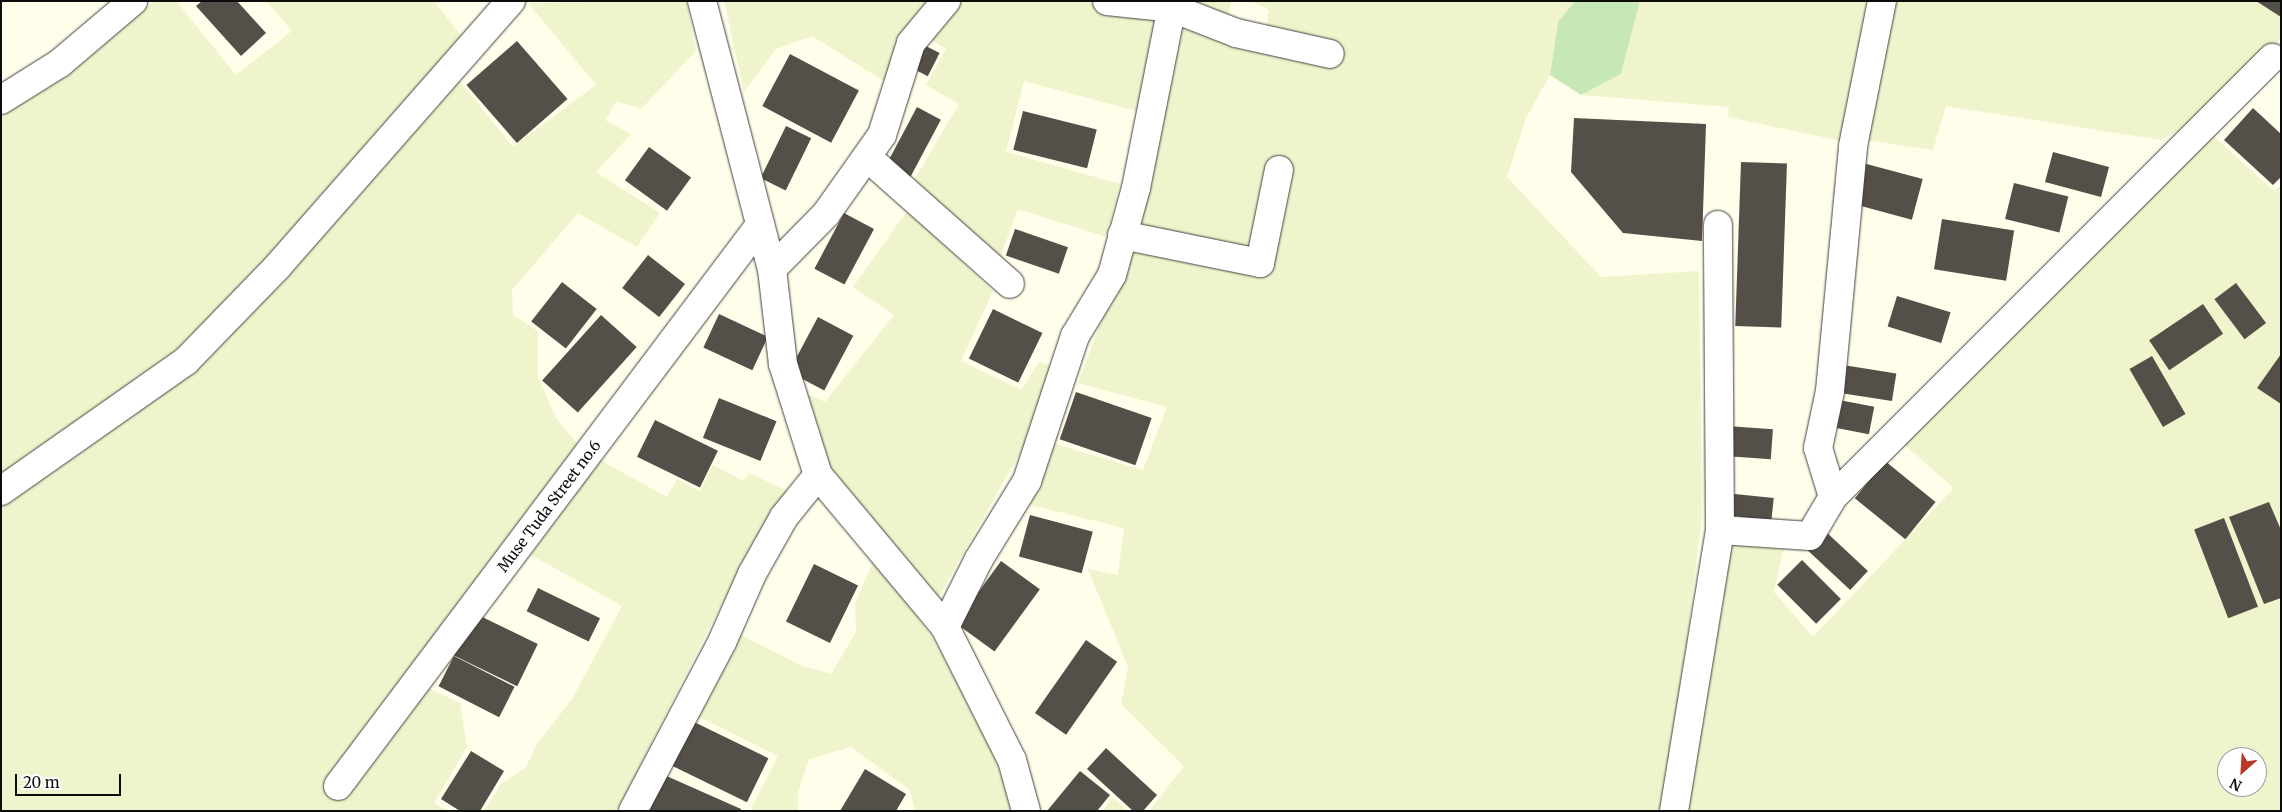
<!DOCTYPE html>
<style>
body{margin:0}
#map{position:relative;width:2282px;height:812px;overflow:hidden;background:#fffeeb;font-family:Merriweather,serif}
div>[style]{position:absolute}
.farmland>*{inset:0;background:#f0f4cc}
.green>*{inset:0;background:#c7e8b6}
.building>*{inset:0;background:#544f48;transform-origin:0 0}
.roads{filter:drop-shadow(0 0 1px #3f3f3f) drop-shadow(0 0 1px #3f3f3f)}
.street>*{height:28px;margin:-14px;padding:0 14px;transform-origin:14px;border-radius:14px;background:#fff}
span{translate:-50% -50%;white-space:nowrap;text-align:center;line-height:1.15;-webkit-text-stroke:5px #fff;paint-order:stroke}
.street-label{font-size:15px;color:#0c0c0c}
.frame{position:absolute;inset:0;border:2px solid #0c0c0c;pointer-events:none}
.north{position:absolute;left:2217px;top:747px;width:50px;height:50px;box-sizing:border-box;background:#fff;border:1px solid #9e9e9e;border-radius:50%;rotate:206deg;font-size:14px;font-weight:700;line-height:20px;text-align:center;color:#0c0c0c}
.north::after{content:'';display:block;margin:auto;width:18px;height:22px;background:#b93827;clip-path:polygon(50% 0,100% 100%,50% 72%,0 100%)}
.scale{position:absolute;left:15px;top:774px;width:106px;height:22px;box-sizing:border-box;border:2px solid #0c0c0c;border-top:0;padding-left:6px;font-size:15px;line-height:18px;white-space:nowrap;color:#0c0c0c;-webkit-text-stroke:4px #fff;paint-order:stroke}
</style>
<div id="map">
<div class="farmland">
<div style="clip-path:polygon(154px 1px,176px 1px,236px 75px,292px 31px,266px 1px,434px 1px,462px 37px,239px 298px,146px 375px,1px 474px,1px 118px)"></div>
<div style="clip-path:polygon(686px 1px,696px 51px,641px 109px,617px 101px,605px 120px,631px 134px,596px 172px,660px 213px,637px 247px,578px 213px,512px 290px,513px 315px,538px 331px,538px 377px,556px 418px,583px 450px,428px 688px,460px 703px,467px 747px,434px 803px,449px 811px,1px 811px,1px 501px,172px 387px,287px 279px,359px 188px,458px 79px,513px 147px,596px 85px,528px 3px)"></div>
<div style="clip-path:polygon(724px 1px,937px 1px,887px 83px,812px 36px,776px 49px,744px 92px)"></div>
<div style="clip-path:polygon(954px 1px,1081px 1px,1162px 17px,1140px 112px,1024px 81px,1006px 152px,1120px 184px,1106px 237px,1018px 209px,1000px 258px,1015px 270px,1011px 282px,911px 185px,959px 104px,926px 85px,946px 49px,926px 37px)"></div>
<div style="clip-path:polygon(1178px 1px,1231px 1px,1226px 25px)"></div>
<div style="clip-path:polygon(1252px 1px,1575px 1px,1558px 22px,1550px 75px,1526px 118px,1507px 177px,1601px 277px,1699px 271px,1702px 515px,1686px 651px,1659px 811px,1149px 811px,1184px 766px,1121px 704px,1128px 667px,1088px 569px,1118px 575px,1124px 528px,1027px 504px,1049px 442px,1143px 470px,1167px 407px,1078px 383px,1129px 247px,1256px 255px,1131px 231px,1180px 18px,1265px 34px,1269px 10px)"></div>
<div style="clip-path:polygon(1640px 1px,1866px 1px,1846px 142px,1728px 117px,1729px 107px,1581px 95px,1621px 74px)"></div>
<div style="clip-path:polygon(1890px 1px,2281px 1px,2281px 39px,2188px 126px,2161px 140px,1946px 106px,1933px 150px,1865px 140px,1880px 87px)"></div>
<div style="clip-path:polygon(evenodd,2210px 133px,2274px 191px,2281px 185px,2281px 811px,1681px 811px,1724px 540px,1784px 546px,1774px 592px,1813px 637px,1954px 488px,1899px 440px,2210px 133px,2227px 757px,2257px 757px,2257px 787px,2227px 787px,2227px 757px)"></div>
<div style="clip-path:polygon(907px 211px,993px 291px,961px 361px,1021px 390px,1039px 362px,1058px 367px,1033px 430px,938px 598px,824px 461px,807px 394px,825px 402px,894px 315px,853px 287px)"></div>
<div style="clip-path:polygon(600px 460px,667px 497px,677px 479px,700px 491px,713px 465px,743px 481px,749px 473px,788px 491px,719px 609px,617px 811px,484px 811px,501px 784px,526px 767px,537px 744px,572px 699px,622px 606px,531px 555px)"></div>
<div style="clip-path:polygon(874px 560px,931px 635px,986px 733px,1014px 811px,915px 811px,910px 790px,851px 747px,809px 759px,798px 793px,798px 811px,750px 811px,778px 756px,692px 713px,735px 632px,800px 665px,831px 674px,856px 632px,855px 603px)"></div>
<div style="clip-path:polygon(1113px 798px,1128px 811px,1102px 811px)"></div>
</div>
<div class="green">
<div style="clip-path:polygon(1575px 1px,1640px 1px,1621px 74px,1581px 95px,1550px 75px,1558px 22px)"></div>
</div>
<div class="building">
<div style="clip-path:polygon(202px 1px,237px 1px,266px 33px,241px 56px,196px 6px)"></div>
<div style="clip-path:polygon(2256px 1px,2281px 1px,2281px 17px)"></div>
<div style="left:517px;top:41px;width:77px;height:67px;rotate:49deg"></div>
<div style="left:920px;top:43px;width:22px;height:26px;rotate:27deg"></div>
<div style="left:790px;top:54px;width:78px;height:59px;rotate:28deg"></div>
<div style="left:917px;top:107px;width:27px;height:66px;rotate:28deg"></div>
<div style="clip-path:polygon(2253px 108px,2281px 134px,2281px 177px,2273px 185px,2224px 140px)"></div>
<div style="left:1023px;top:111px;width:76px;height:40px;rotate:14deg"></div>
<div style="clip-path:polygon(1574px 118px,1706px 124px,1702px 241px,1623px 233px,1571px 172px)"></div>
<div style="left:786px;top:126px;width:28px;height:58px;rotate:26deg"></div>
<div style="left:649px;top:147px;width:52px;height:41px;rotate:36deg"></div>
<div style="left:2053px;top:152px;width:58px;height:31px;rotate:15deg"></div>
<div style="left:1741px;top:162px;width:46px;height:164px;rotate:2deg"></div>
<div style="left:1859px;top:162px;width:66px;height:42px;rotate:15deg"></div>
<div style="left:2014px;top:183px;width:56px;height:37px;rotate:14deg"></div>
<div style="left:844px;top:213px;width:34px;height:63px;rotate:28deg"></div>
<div style="left:1942px;top:219px;width:73px;height:51px;rotate:9deg"></div>
<div style="left:1015px;top:229px;width:56px;height:28px;rotate:19deg"></div>
<div style="left:648px;top:255px;width:47px;height:42px;rotate:38deg"></div>
<div style="left:562px;top:282px;width:44px;height:50px;rotate:38deg"></div>
<div style="left:2236px;top:283px;width:50px;height:27px;rotate:53deg"></div>
<div style="left:1897px;top:296px;width:56px;height:32px;rotate:17deg"></div>
<div style="left:2203px;top:304px;width:36px;height:65px;rotate:56deg"></div>
<div style="left:993px;top:309px;width:55px;height:55px;rotate:26deg"></div>
<div style="left:719px;top:314px;width:54px;height:37px;rotate:25deg"></div>
<div style="left:601px;top:315px;width:48px;height:88px;rotate:42deg"></div>
<div style="left:818px;top:317px;width:40px;height:62px;rotate:28deg"></div>
<div style="clip-path:polygon(2281px 354px,2281px 404px,2257px 388px)"></div>
<div style="left:2152px;top:356px;width:67px;height:26px;rotate:60deg"></div>
<div style="left:1843px;top:365px;width:54px;height:28px;rotate:9deg"></div>
<div style="left:1076px;top:392px;width:80px;height:50px;rotate:19deg"></div>
<div style="left:719px;top:398px;width:62px;height:43px;rotate:22deg"></div>
<div style="left:1834px;top:399px;width:41px;height:28px;rotate:11deg"></div>
<div style="left:655px;top:420px;width:70px;height:41px;rotate:26deg"></div>
<div style="left:1727px;top:426px;width:46px;height:30px;rotate:4deg"></div>
<div style="left:1885px;top:461px;width:65px;height:48px;rotate:39deg"></div>
<div style="left:1725px;top:493px;width:49px;height:22px;rotate:6deg"></div>
<div style="clip-path:polygon(2269px 502px,2281px 530px,2281px 598px,2264px 604px,2229px 517px)"></div>
<div style="left:1030px;top:515px;width:65px;height:43px;rotate:15deg"></div>
<div style="left:2224px;top:518px;width:95px;height:32px;rotate:69deg"></div>
<div style="left:1824px;top:530px;width:60px;height:26px;rotate:43deg"></div>
<div style="left:1802px;top:560px;width:55px;height:35px;rotate:45deg"></div>
<div style="left:1001px;top:561px;width:48px;height:77px;rotate:36deg"></div>
<div style="left:814px;top:564px;width:49px;height:64px;rotate:26deg"></div>
<div style="left:538px;top:588px;width:69px;height:26px;rotate:26deg"></div>
<div style="left:474px;top:613px;width:71px;height:47px;rotate:26deg"></div>
<div style="left:1086px;top:640px;width:38px;height:89px;rotate:35deg"></div>
<div style="left:454px;top:656px;width:68px;height:34px;rotate:27deg"></div>
<div style="left:692px;top:721px;width:85px;height:49px;rotate:26deg"></div>
<div style="clip-path:polygon(1106px 748px,1157px 795px,1143px 811px,1133px 811px,1087px 769px)"></div>
<div style="clip-path:polygon(471px 751px,504px 771px,480px 811px,460px 811px,441px 799px)"></div>
<div style="clip-path:polygon(865px 769px,906px 794px,896px 811px,840px 811px)"></div>
<div style="clip-path:polygon(1080px 771px,1110px 795px,1097px 811px,1047px 811px)"></div>
<div style="clip-path:polygon(662px 774px,741px 809px,741px 811px,646px 811px)"></div>
</div>
<div class="roads">
<div class="street">
<div style="left:702px;top:1px;width:277px;rotate:75.4deg"></div>
<div style="left:772px;top:269px;width:96px;rotate:83.4deg"></div>
<div style="left:783px;top:364px;width:116px;rotate:72.5deg"></div>
<div style="left:818px;top:475px;width:198px;rotate:50.1deg"></div>
<div style="left:945px;top:627px;width:149px;rotate:63.3deg"></div>
<div style="left:1012px;top:760px;width:53px;rotate:74.6deg"></div>
<div style="left:1107px;top:1px;width:65px;rotate:6.1deg"></div>
<div style="left:1172px;top:8px;width:69px;rotate:21.3deg"></div>
<div style="left:1236px;top:33px;width:96px;rotate:12.6deg"></div>
<div style="left:1px;top:100px;width:70px;rotate:-32.1deg"></div>
<div style="left:60px;top:63px;width:96px;rotate:-40.3deg"></div>
<div style="left:867px;top:157px;width:191px;rotate:41.6deg"></div>
<div style="left:1122px;top:235px;width:141px;rotate:11.5deg"></div>
<div style="left:1260px;top:263px;width:95px;rotate:-78.5deg"></div>
<div style="left:772px;top:269px;width:77px;rotate:-45.5deg"></div>
<div style="left:826px;top:214px;width:97px;rotate:-54.7deg"></div>
<div style="left:882px;top:135px;width:96px;rotate:-72.5deg"></div>
<div style="left:911px;top:43px;width:55px;rotate:-50.2deg"></div>
<div style="left:1px;top:491px;width:226px;rotate:-35.1deg"></div>
<div style="left:186px;top:361px;width:132px;rotate:-45.9deg"></div>
<div style="left:278px;top:266px;width:353px;rotate:-48.7deg"></div>
<div style="left:1833px;top:497px;width:621px;rotate:-45deg"></div>
<div style="left:1720px;top:530px;width:90px;rotate:3.8deg"></div>
<div style="left:1810px;top:536px;width:45px;rotate:-59.5deg"></div>
<div style="left:1833px;top:497px;width:51px;rotate:-107deg"></div>
<div style="left:1818px;top:448px;width:58px;rotate:-78.1deg"></div>
<div style="left:1830px;top:391px;width:246px;rotate:-84.6deg"></div>
<div style="left:1853px;top:146px;width:148px;rotate:-78.7deg"></div>
<div style="left:945px;top:627px;width:76px;rotate:-63.4deg"></div>
<div style="left:979px;top:559px;width:92px;rotate:-58.4deg"></div>
<div style="left:1027px;top:481px;width:153px;rotate:-71.7deg"></div>
<div style="left:1075px;top:336px;width:71px;rotate:-58.8deg"></div>
<div style="left:1112px;top:275px;width:90px;rotate:-74.6deg"></div>
<div style="left:1136px;top:188px;width:191px;rotate:-78.8deg"></div>
<div style="left:338px;top:786px;width:702px;rotate:-53.05deg"></div>
<div style="left:633px;top:811px;width:191px;rotate:-62.2deg"></div>
<div style="left:722px;top:642px;width:74px;rotate:-66.2deg"></div>
<div style="left:752px;top:574px;width:65px;rotate:-60.7deg"></div>
<div style="left:784px;top:517px;width:54px;rotate:-51deg"></div>
<div style="left:1674px;top:811px;width:285px;rotate:-80.7deg"></div>
<div style="left:1720px;top:530px;width:305px;rotate:-90.4deg"></div>
</div>
</div>
<div class="street-label">
<span style="left:549px;top:506px;rotate:-53deg">Muse Tuda Street no.6</span>
</div>
<div class="frame"></div>
<div class="north">N</div>
<div class="scale">20 m</div>
</div>
